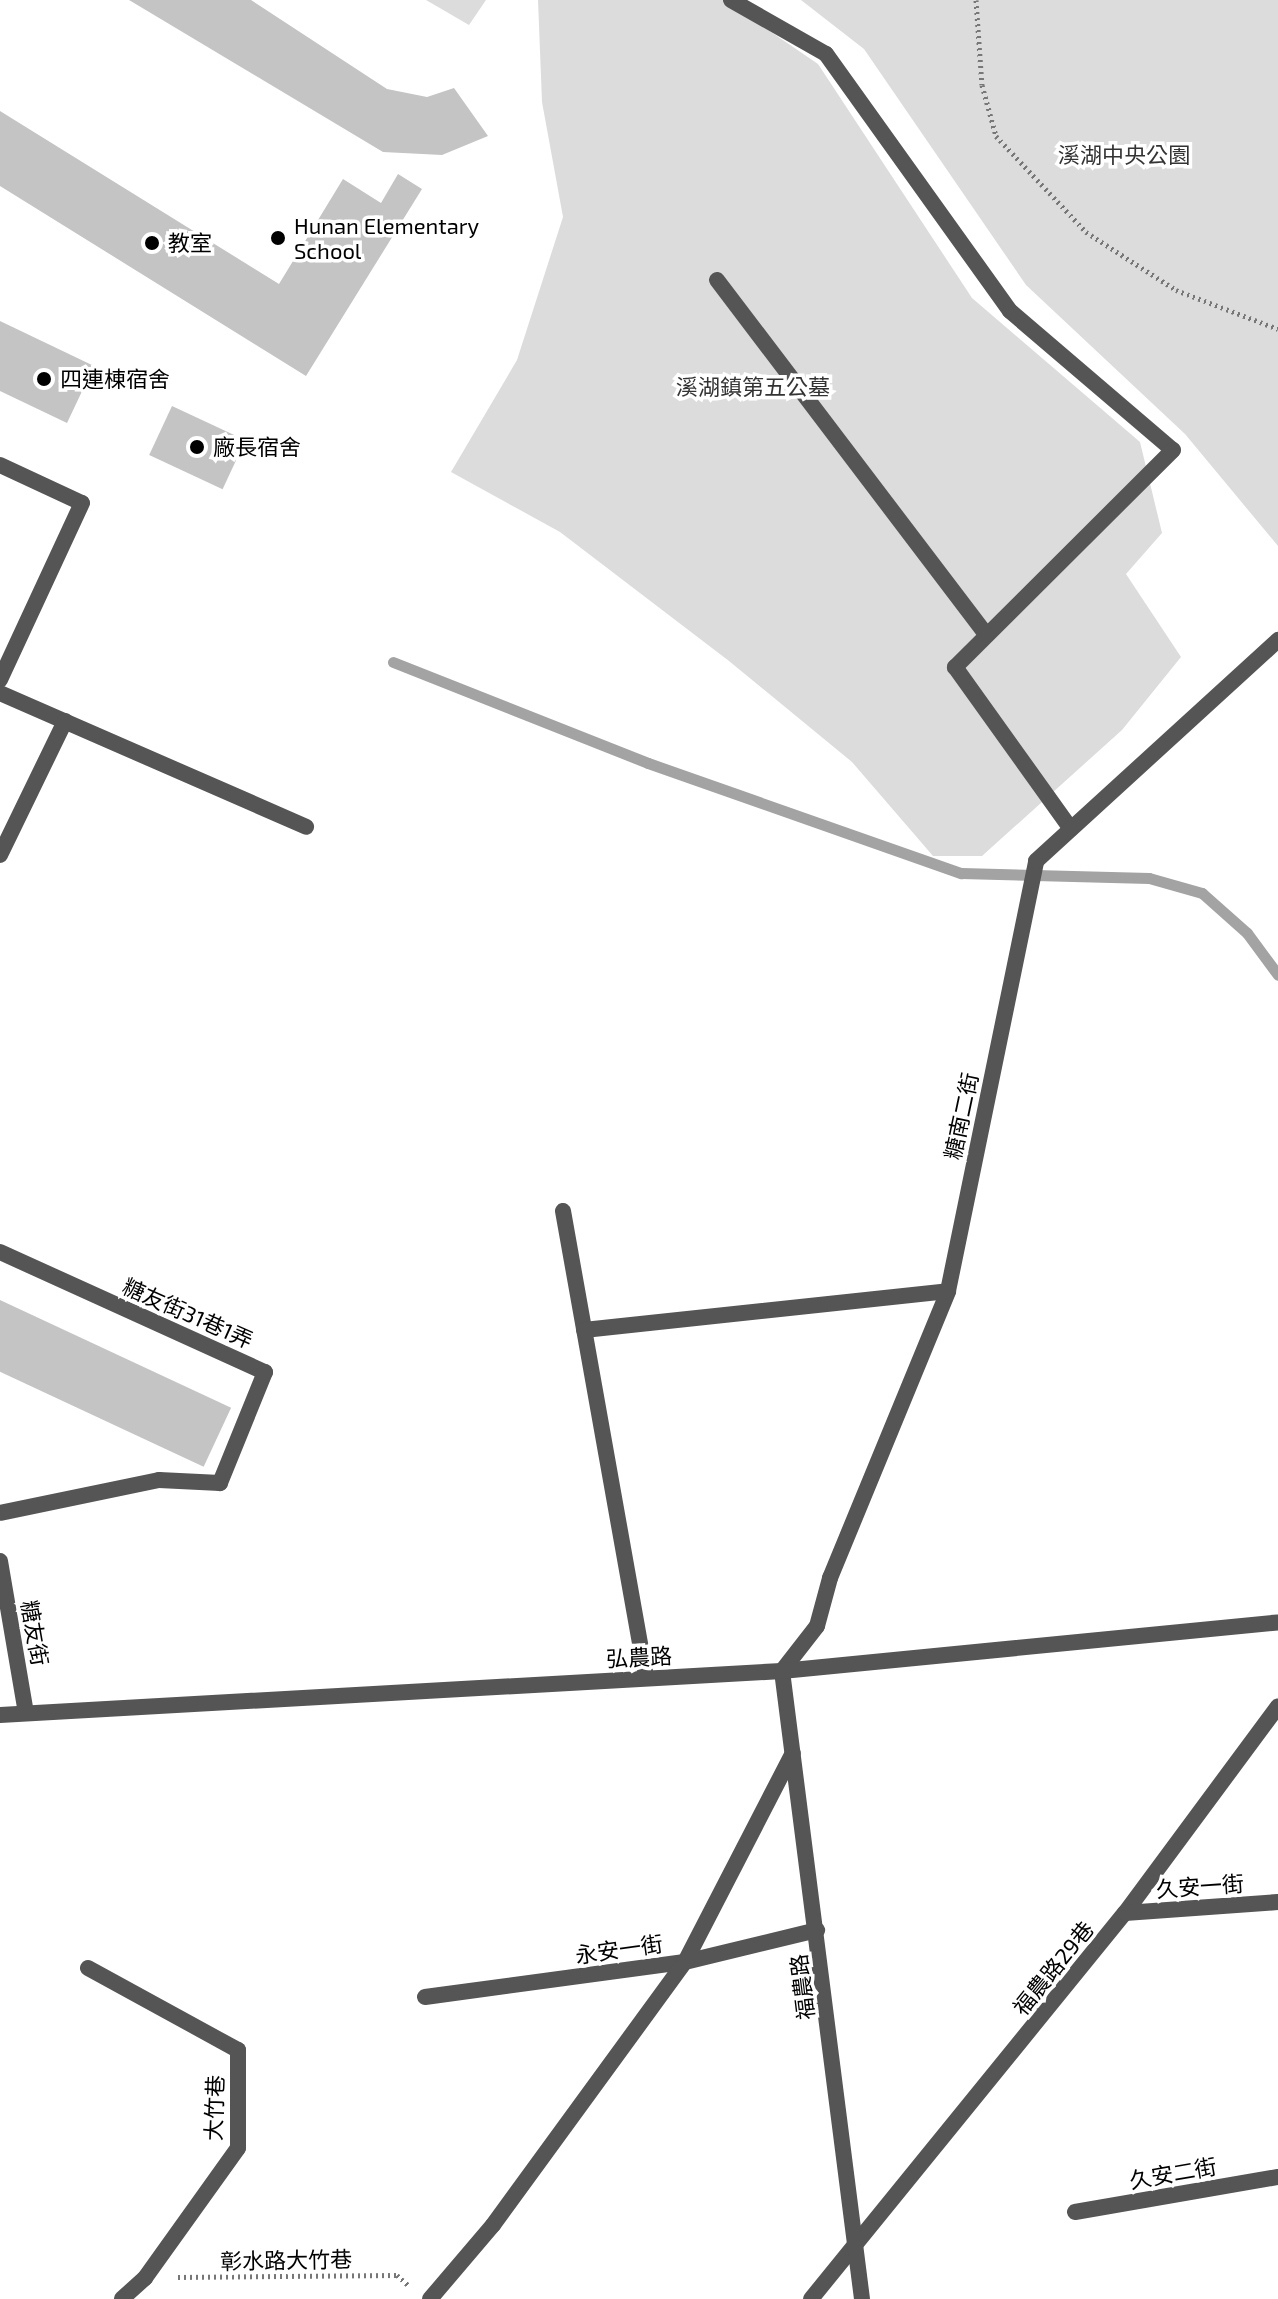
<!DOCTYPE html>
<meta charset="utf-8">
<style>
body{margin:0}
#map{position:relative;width:1278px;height:2299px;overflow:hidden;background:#fff;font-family:"Exo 2","Noto Sans TC",sans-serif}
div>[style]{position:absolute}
.green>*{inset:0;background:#dcdcdc}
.stream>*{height:11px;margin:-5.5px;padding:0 5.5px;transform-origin:5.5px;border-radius:5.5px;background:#a3a3a3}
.building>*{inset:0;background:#c4c4c4;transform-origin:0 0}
.path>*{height:5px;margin-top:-2.5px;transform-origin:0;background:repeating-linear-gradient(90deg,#777 0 2px,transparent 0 6px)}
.lane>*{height:16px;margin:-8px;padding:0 8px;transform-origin:8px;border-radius:8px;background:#555}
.street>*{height:16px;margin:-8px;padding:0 8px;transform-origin:8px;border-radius:8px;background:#555}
.dots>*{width:22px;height:22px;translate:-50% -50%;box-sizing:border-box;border:4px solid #fff;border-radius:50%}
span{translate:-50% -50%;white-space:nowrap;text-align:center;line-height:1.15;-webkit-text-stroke:7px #fff;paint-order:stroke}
.park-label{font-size:22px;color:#333}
.poi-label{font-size:22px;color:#000}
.left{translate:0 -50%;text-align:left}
.street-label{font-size:22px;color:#000}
</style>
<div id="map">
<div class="green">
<div style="clip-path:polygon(426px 0,486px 0,469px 25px)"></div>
<div style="clip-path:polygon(538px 0,724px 0,818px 64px,972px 298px,1140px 442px,1162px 533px,1126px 574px,1181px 657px,1122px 730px,982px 856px,933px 856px,852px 762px,729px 661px,560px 532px,451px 472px,517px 360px,563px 217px,542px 102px)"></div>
<div style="clip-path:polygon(801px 0,1278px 0,1278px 546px,1185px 434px,1026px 285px,864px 49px)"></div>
</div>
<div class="stream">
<div style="left:393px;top:662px;width:274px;rotate:21.6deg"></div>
<div style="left:648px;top:763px;width:332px;rotate:19.4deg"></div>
<div style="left:961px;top:873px;width:188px;rotate:1.5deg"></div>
<div style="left:1149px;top:878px;width:55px;rotate:15.8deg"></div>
<div style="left:1202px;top:893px;width:60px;rotate:41.6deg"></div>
<div style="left:1247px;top:933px;width:52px;rotate:53.6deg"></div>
</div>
<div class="building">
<div style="clip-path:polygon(129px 0,251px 0,387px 89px,427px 97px,454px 88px,488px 136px,442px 155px,383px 152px)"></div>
<div style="clip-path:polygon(0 111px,279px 284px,343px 179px,381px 203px,398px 174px,422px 189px,306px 376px,0 186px)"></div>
<div style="clip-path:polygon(0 321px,94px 366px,67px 423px,0 391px)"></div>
<div style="left:172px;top:406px;width:81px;height:54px;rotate:25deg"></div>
<div style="left:0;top:1300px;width:255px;height:65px;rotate:25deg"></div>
</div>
<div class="path">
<div style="left:976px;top:0;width:85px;rotate:86deg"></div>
<div style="left:982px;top:85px;width:53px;rotate:74.6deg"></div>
<div style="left:996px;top:136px;width:132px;rotate:46.8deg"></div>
<div style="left:1086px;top:232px;width:107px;rotate:32.8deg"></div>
<div style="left:1176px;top:290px;width:109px;rotate:20.9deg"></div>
<div style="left:178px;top:2277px;width:219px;rotate:-0.5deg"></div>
<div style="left:397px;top:2275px;width:15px;rotate:42deg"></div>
</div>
<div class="lane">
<div style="left:731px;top:0;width:109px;rotate:29.6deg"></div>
<div style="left:826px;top:54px;width:316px;rotate:54.4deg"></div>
<div style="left:1010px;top:311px;width:214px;rotate:40.5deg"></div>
<div style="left:1173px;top:450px;width:308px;rotate:135.1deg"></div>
<div style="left:955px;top:667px;width:199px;rotate:54.4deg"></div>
<div style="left:717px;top:280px;width:445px;rotate:52.8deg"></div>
<div style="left:0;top:465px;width:90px;rotate:24.9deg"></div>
<div style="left:82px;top:503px;width:195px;rotate:114.9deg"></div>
<div style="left:0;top:693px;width:334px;rotate:23.6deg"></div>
<div style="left:0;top:855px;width:149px;rotate:-64.1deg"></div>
<div style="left:563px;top:1211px;width:474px;rotate:79.9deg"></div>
<div style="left:0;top:1252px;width:291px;rotate:24.4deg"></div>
<div style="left:265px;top:1372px;width:120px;rotate:112.1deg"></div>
<div style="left:220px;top:1483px;width:61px;rotate:-177.2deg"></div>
<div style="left:159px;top:1480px;width:162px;rotate:168.3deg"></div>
<div style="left:584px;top:1330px;width:366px;rotate:-6.1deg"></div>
<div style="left:782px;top:1671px;width:57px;rotate:-52.1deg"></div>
<div style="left:817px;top:1626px;width:50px;rotate:-74.8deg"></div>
<div style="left:830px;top:1578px;width:310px;rotate:-67.6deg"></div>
<div style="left:948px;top:1291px;width:439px;rotate:-78.4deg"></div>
<div style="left:1036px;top:861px;width:328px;rotate:-42.4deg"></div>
<div style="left:88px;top:1968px;width:171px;rotate:28.7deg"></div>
<div style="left:238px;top:2050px;width:98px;rotate:90deg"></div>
<div style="left:238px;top:2148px;width:160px;rotate:125.6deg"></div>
<div style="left:145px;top:2278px;width:31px;rotate:138deg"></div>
<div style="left:425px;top:1997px;width:262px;rotate:-7.7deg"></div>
<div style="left:685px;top:1962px;width:136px;rotate:-13.6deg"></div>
<div style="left:430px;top:2299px;width:97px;rotate:-49.6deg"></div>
<div style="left:493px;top:2225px;width:326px;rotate:-53.9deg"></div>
<div style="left:685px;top:1962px;width:235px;rotate:-62.7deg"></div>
<div style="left:811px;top:2299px;width:498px;rotate:-50.9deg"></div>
<div style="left:1125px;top:1913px;width:257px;rotate:-53.5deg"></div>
</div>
<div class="street">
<div style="left:0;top:1561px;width:154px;rotate:80.3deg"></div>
<div style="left:782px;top:1671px;width:633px;rotate:82.74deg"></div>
<div style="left:0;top:1715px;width:783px;rotate:-3.22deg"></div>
<div style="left:782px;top:1671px;width:498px;rotate:-5.6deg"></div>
<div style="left:1125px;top:1913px;width:153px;rotate:-4.1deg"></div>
<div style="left:1075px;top:2212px;width:206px;rotate:-9.8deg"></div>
</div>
<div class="dots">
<div style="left:278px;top:238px;background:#000"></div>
<div style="left:152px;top:243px;background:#000"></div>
<div style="left:44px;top:379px;background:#000"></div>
<div style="left:197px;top:447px;background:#000"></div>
</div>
<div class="park-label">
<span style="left:1124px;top:155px">溪湖中央公園</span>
<span style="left:753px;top:387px">溪湖鎮第五公墓</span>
</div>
<div class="poi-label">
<span class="left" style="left:294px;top:238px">Hunan Elementary<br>School</span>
<span class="left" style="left:168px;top:243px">教室</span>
<span class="left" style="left:60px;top:379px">四連棟宿舍</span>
<span class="left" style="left:213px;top:447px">廠長宿舍</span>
</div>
<div class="street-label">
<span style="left:961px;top:1116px;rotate:-78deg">糖南二街</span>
<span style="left:188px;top:1313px;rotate:24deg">糖友街31巷1弄</span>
<span style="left:35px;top:1633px;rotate:80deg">糖友街</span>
<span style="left:639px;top:1657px;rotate:-3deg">弘農路</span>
<span style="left:1200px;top:1886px;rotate:-4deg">久安一街</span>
<span style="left:619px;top:1949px;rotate:-8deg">永安一街</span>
<span style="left:1053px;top:1968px;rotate:-51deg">福農路29巷</span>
<span style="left:802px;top:1987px;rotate:-97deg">福農路</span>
<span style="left:214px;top:2108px;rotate:-88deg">大竹巷</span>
<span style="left:1173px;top:2173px;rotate:-10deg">久安二街</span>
<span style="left:286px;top:2260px;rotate:-1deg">彰水路大竹巷</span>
</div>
</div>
